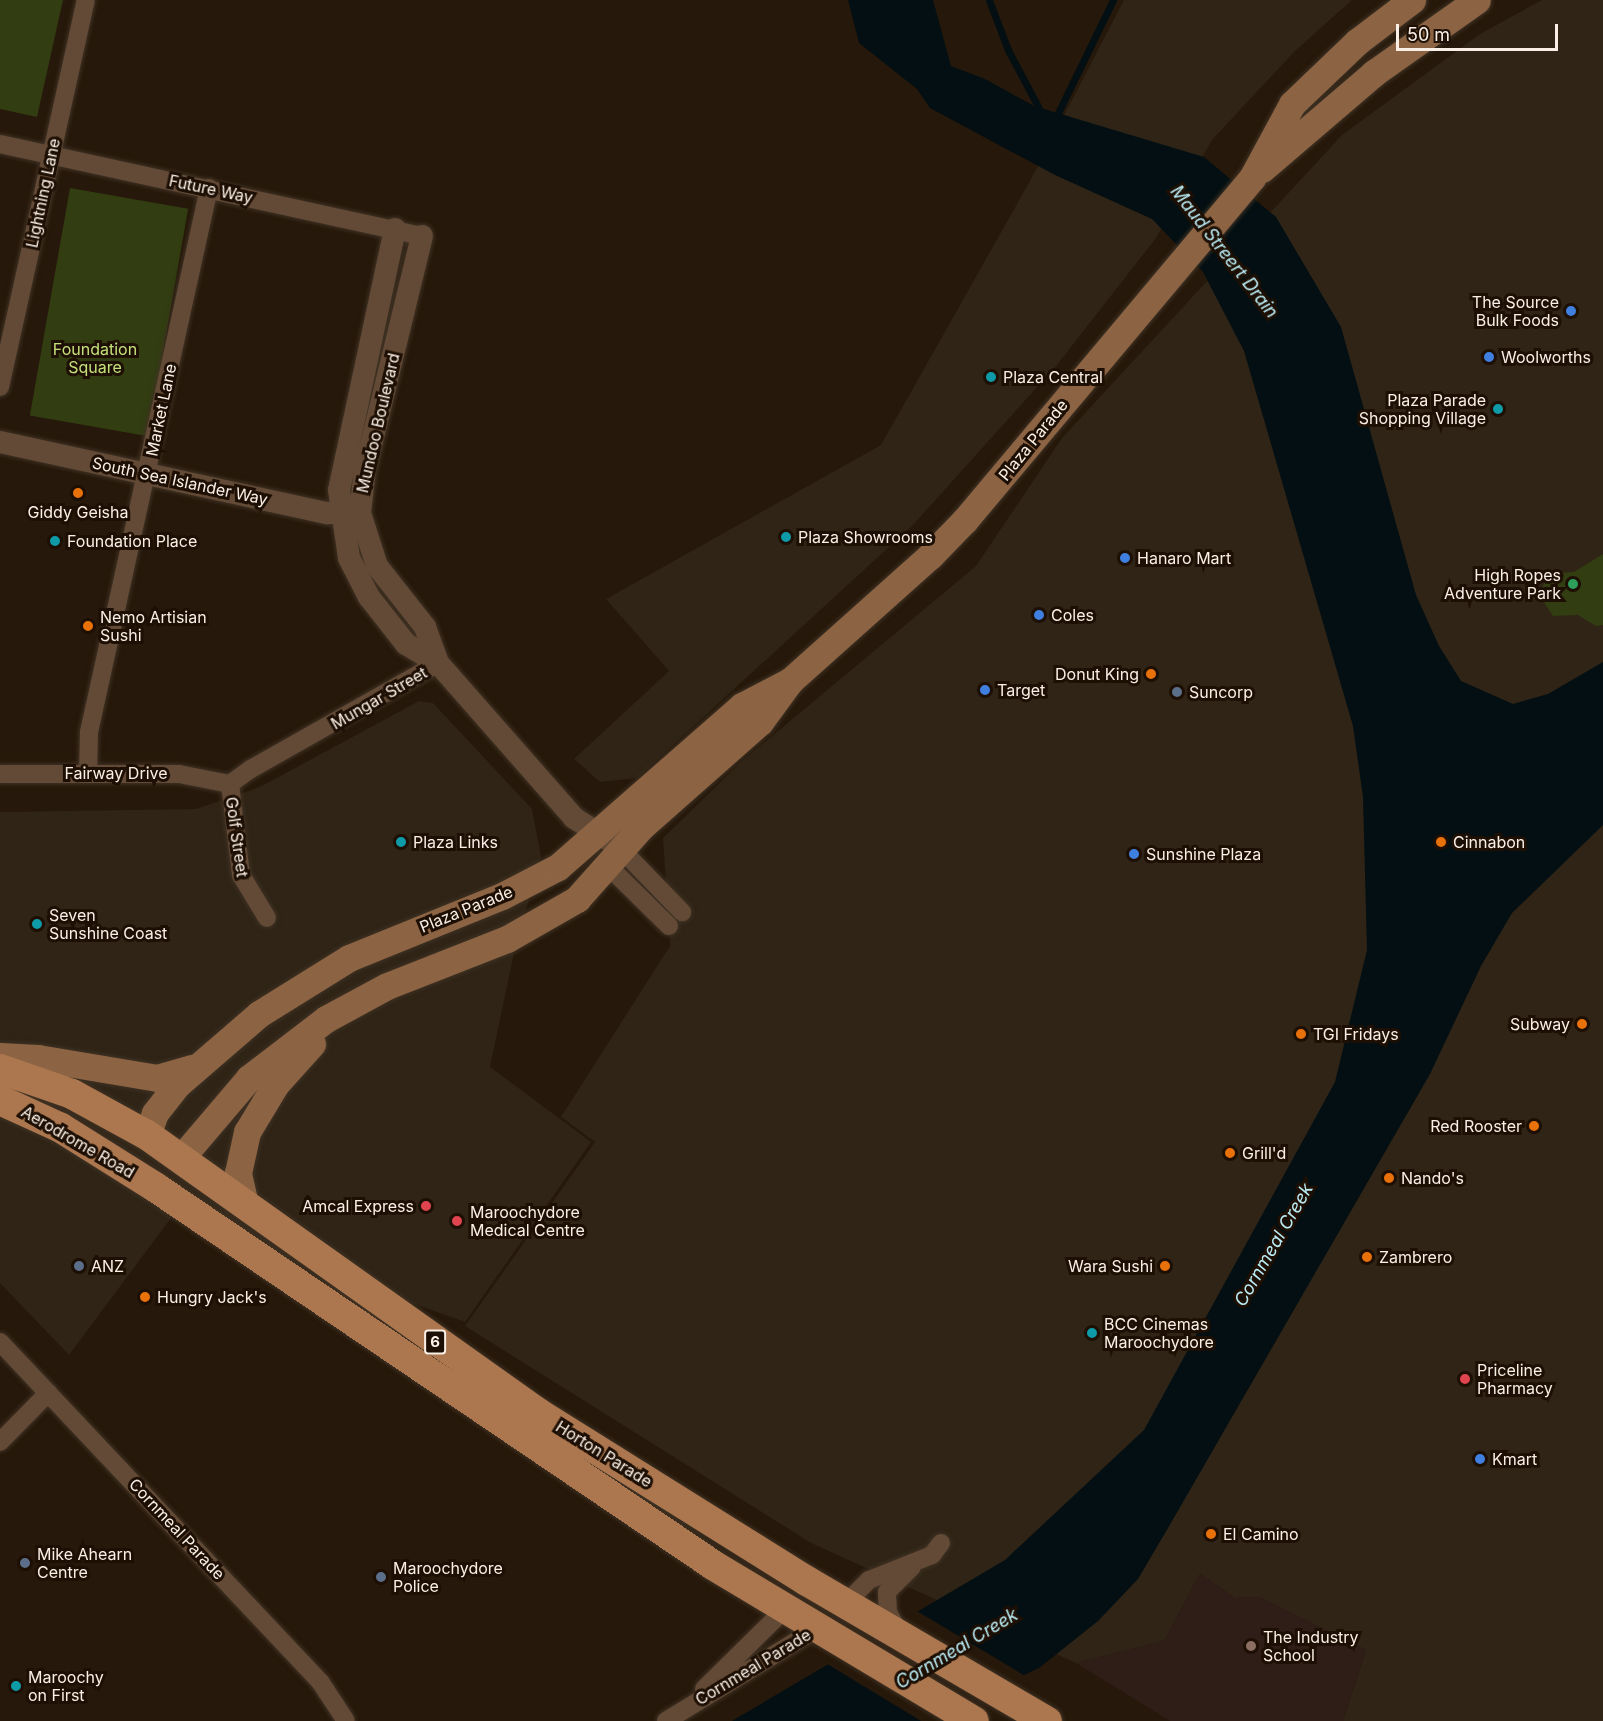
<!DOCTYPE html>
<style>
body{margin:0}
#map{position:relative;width:1603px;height:1721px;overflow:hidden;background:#26180a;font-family:Inter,sans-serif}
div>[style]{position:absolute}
.commercial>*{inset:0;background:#2f2416}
.education>*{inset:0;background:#2f1d18}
.green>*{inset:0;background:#323d11;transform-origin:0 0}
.water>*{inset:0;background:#030f12}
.pier>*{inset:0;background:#26180a}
.stream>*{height:7px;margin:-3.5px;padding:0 3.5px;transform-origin:3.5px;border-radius:3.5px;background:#030f12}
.roads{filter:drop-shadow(0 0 2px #3f3224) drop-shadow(0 0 2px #3f3224)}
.minor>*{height:18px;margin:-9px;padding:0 9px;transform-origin:9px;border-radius:9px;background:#634a36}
.tertiary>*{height:22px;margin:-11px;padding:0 11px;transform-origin:11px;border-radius:11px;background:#634a36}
.secondary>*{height:27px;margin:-13.5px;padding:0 13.5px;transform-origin:13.5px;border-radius:13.5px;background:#8c6444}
.primary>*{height:30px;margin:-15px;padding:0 15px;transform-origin:15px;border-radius:15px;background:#ac774e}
.dots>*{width:16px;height:16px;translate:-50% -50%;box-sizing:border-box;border:3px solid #1d0f03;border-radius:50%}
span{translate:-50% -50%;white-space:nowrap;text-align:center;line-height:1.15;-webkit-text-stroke:6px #1d0f03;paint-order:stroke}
.shield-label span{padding:2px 4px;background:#1d0f03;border:2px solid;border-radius:4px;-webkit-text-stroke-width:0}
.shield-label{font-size:15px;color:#faefe6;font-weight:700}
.street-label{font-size:16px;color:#faefe6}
.poi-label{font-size:16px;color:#faefe6}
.right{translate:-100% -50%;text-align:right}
.left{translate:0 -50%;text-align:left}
.park-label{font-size:16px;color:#c4e07a}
.water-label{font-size:18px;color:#baecf6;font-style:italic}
.scale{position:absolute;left:1396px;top:24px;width:162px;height:27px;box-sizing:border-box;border:3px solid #faefe6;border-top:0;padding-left:8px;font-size:18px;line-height:21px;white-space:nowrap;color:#faefe6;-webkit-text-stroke:4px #1d0f03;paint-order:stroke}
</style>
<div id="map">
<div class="commercial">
<div style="clip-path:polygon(1124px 0,1352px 0,1294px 52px,1212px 140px,1156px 238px,1057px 365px,913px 525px,637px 778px,600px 782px,574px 759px,669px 671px,606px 599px,881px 445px,1030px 181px)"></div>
<div style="clip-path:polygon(1542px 0,1603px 0,1603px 1721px,1343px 1721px,1366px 1650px,1259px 1597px,1235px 1598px,1200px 1574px,1164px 1641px,1076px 1663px,811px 1543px,465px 1326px,595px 1142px,561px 1117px,670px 946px,663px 838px,741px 762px,976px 566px,1062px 438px,1342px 135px,1480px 34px)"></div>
<div style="clip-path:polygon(419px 701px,433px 703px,532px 809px,541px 856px,514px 953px,490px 1067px,591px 1142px,465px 1322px,171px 1218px,69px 1355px,0 1283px,0 812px,196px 809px,260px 787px)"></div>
</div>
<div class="education">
<div style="clip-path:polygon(1200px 1574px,1235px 1598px,1259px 1597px,1366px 1650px,1343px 1721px,1170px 1721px,1076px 1663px,1164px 1641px)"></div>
</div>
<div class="green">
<div style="clip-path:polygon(0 0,63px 0,37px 117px,0 109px)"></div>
<div style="left:70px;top:188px;width:120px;height:231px;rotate:10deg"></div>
<div style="clip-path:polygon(1603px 554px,1603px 625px,1596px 626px,1578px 615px,1553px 616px,1539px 595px,1548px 574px,1574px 572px)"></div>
</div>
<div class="water">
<div style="clip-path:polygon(848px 0,933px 0,951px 66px,985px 79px,1034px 106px,1204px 157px,1276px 217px,1341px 327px,1416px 595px,1439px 646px,1461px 681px,1513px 704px,1548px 694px,1603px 662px,1603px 825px,1512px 913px,1481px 966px,1430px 1074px,1168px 1528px,1138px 1579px,1098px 1621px,1039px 1668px,925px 1721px,732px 1721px,1005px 1560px,1144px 1430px,1335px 1082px,1367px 950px,1363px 797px,1353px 726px,1244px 351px,1203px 272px,1152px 219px,1055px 175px,930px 108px,917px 89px,859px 43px)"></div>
</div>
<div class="pier">
<div style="clip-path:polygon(917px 1611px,1027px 1677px,932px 1721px,921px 1721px,824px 1662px)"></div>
</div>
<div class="stream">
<div style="left:989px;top:0;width:53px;rotate:69.2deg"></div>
<div style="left:1008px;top:50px;width:72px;rotate:62deg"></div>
<div style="left:1055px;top:119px;width:132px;rotate:-64deg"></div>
</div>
<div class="roads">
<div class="minor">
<div style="left:0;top:144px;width:432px;rotate:12.3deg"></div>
<div style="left:0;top:387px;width:396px;rotate:-77.5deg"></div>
<div style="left:88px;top:773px;width:41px;rotate:-88.6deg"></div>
<div style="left:89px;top:732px;width:557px;rotate:-77.56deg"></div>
<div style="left:0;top:774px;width:179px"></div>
<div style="left:179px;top:774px;width:52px;rotate:11.1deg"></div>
<div style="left:230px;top:784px;width:26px;rotate:-36deg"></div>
<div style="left:251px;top:769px;width:215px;rotate:-29.5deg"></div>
<div style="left:230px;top:784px;width:92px;rotate:83.1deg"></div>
<div style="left:241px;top:875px;width:50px;rotate:58.8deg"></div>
<div style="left:621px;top:849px;width:88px;rotate:45.9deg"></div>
<div style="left:607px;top:865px;width:87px;rotate:44.5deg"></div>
<div style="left:0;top:1342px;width:468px;rotate:46.7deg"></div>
<div style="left:321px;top:1683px;width:45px;rotate:56.7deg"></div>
<div style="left:0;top:1442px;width:69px;rotate:-45.6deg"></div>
<div style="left:846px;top:1603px;width:33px;rotate:-45deg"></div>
<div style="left:869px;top:1580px;width:68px;rotate:-21.6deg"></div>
<div style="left:932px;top:1555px;width:15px;rotate:-53deg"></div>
<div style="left:898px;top:1630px;width:20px;rotate:-120deg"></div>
<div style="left:888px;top:1613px;width:21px;rotate:-93deg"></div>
<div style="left:887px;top:1592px;width:35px;rotate:-45deg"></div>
<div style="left:704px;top:1689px;width:114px;rotate:-44.6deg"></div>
<div style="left:666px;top:1721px;width:178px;rotate:-31.5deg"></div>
</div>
<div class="tertiary">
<div style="left:395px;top:229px;width:267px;rotate:102.1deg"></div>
<div style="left:339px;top:490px;width:69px;rotate:81.6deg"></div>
<div style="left:349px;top:558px;width:44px;rotate:62.9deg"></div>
<div style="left:369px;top:597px;width:60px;rotate:51.8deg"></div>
<div style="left:406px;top:644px;width:37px;rotate:31deg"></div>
<div style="left:438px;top:663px;width:206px;rotate:48.7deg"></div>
<div style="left:574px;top:818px;width:41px;rotate:32.2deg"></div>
<div style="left:422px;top:236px;width:240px;rotate:103.7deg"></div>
<div style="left:365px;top:469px;width:44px;rotate:96.5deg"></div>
<div style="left:360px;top:513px;width:56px;rotate:72.2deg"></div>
<div style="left:377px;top:566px;width:78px;rotate:51.8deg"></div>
<div style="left:425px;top:627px;width:38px;rotate:70deg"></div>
<div style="left:0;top:442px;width:335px;rotate:12.3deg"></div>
<div style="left:327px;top:513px;width:26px"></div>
</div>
<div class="secondary">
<div style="left:1262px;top:169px;width:148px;rotate:-40.6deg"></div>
<div style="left:1374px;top:73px;width:126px;rotate:-35.3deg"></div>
<div style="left:0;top:1056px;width:38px;rotate:3deg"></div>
<div style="left:38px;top:1058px;width:121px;rotate:9.5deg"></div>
<div style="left:157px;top:1078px;width:37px;rotate:-16deg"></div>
<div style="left:147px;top:1135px;width:23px;rotate:-70deg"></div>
<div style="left:155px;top:1113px;width:37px;rotate:-52deg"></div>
<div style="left:178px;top:1084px;width:107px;rotate:-40.8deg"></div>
<div style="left:259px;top:1014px;width:106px;rotate:-31.9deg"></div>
<div style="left:349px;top:958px;width:165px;rotate:-22.1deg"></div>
<div style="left:502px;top:896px;width:63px;rotate:-27.4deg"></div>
<div style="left:558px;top:867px;width:244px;rotate:-41.2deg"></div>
<div style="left:742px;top:706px;width:54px;rotate:-27.5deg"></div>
<div style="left:181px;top:1158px;width:105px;rotate:-49.6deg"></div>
<div style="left:249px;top:1078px;width:97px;rotate:-37.5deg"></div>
<div style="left:326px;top:1019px;width:69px;rotate:-28.4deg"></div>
<div style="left:387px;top:986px;width:129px;rotate:-21.4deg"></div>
<div style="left:507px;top:939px;width:81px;rotate:-29.7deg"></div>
<div style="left:577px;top:899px;width:98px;rotate:-48.3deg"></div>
<div style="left:642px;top:826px;width:157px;rotate:-41.4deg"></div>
<div style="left:760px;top:722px;width:51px;rotate:-53.8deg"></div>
<div style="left:790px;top:681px;width:188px;rotate:-41.8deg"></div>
<div style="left:930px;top:556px;width:50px;rotate:-45.8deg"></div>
<div style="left:965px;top:520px;width:446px;rotate:-50deg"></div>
<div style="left:1252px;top:178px;width:84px;rotate:-61.6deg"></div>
<div style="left:1292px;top:104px;width:91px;rotate:-43.7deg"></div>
<div style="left:1358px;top:41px;width:68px;rotate:-37.2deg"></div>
<div style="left:245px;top:1204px;width:32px;rotate:-103deg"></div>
<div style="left:238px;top:1173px;width:42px;rotate:-77.6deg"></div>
<div style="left:247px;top:1132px;width:56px;rotate:-58.9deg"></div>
<div style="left:276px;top:1084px;width:54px;rotate:-48deg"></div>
</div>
<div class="primary">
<div style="left:0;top:1069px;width:76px;rotate:19.1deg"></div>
<div style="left:72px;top:1094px;width:85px;rotate:28.7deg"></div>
<div style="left:147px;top:1135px;width:480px;rotate:35.4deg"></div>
<div style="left:538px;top:1413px;width:317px;rotate:32deg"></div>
<div style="left:807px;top:1581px;width:278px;rotate:30.3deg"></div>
<div style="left:0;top:1100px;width:67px;rotate:24.7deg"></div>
<div style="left:61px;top:1128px;width:111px;rotate:32.1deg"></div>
<div style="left:155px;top:1187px;width:674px;rotate:34.11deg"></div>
<div style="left:713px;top:1565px;width:304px;rotate:30.9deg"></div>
</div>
</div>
<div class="dots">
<div style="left:1571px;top:311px;background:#3f7fe0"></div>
<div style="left:1489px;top:357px;background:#3f7fe0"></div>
<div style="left:991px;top:377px;background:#0f9aa8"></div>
<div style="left:1498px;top:409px;background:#0f9aa8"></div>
<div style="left:78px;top:493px;background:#e8710a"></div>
<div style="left:786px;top:537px;background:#0f9aa8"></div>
<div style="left:55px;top:541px;background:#0f9aa8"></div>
<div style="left:1125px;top:558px;background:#3f7fe0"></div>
<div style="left:1573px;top:584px;background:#2e9e5b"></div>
<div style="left:1039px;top:615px;background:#3f7fe0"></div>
<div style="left:88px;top:626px;background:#e8710a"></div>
<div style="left:1151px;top:674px;background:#e8710a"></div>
<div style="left:985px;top:690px;background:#3f7fe0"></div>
<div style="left:1177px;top:692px;background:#5c6f8a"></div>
<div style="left:401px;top:842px;background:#0f9aa8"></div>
<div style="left:1441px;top:842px;background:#e8710a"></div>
<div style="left:1134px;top:854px;background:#3f7fe0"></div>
<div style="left:37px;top:924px;background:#0f9aa8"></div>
<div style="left:1582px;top:1024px;background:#e8710a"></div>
<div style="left:1301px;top:1034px;background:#e8710a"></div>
<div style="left:1534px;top:1126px;background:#e8710a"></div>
<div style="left:1230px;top:1153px;background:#e8710a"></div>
<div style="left:1389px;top:1178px;background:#e8710a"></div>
<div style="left:426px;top:1206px;background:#e0444e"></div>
<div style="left:457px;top:1221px;background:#e0444e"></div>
<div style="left:1367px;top:1257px;background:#e8710a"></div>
<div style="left:79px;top:1266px;background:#5c6f8a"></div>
<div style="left:1165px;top:1266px;background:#e8710a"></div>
<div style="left:145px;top:1297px;background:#e8710a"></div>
<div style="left:1092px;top:1333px;background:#0f9aa8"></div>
<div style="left:1465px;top:1379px;background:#e0444e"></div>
<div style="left:1480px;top:1459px;background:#3f7fe0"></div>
<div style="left:1211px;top:1534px;background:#e8710a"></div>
<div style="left:25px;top:1563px;background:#5c6f8a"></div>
<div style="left:381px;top:1577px;background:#5c6f8a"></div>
<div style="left:1251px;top:1646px;background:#8d6e63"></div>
<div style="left:16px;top:1686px;background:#0f9aa8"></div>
</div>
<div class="shield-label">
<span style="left:435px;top:1342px">6</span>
</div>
<div class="street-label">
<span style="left:211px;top:189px;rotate:12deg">Future Way</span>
<span style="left:43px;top:193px;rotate:-78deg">Lightning Lane</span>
<span style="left:161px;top:410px;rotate:-78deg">Market Lane</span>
<span style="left:378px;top:423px;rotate:-77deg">Mundoo Boulevard</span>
<span style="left:1033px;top:440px;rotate:-51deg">Plaza Parade</span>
<span style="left:180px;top:481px;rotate:12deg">South Sea Islander Way</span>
<span style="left:379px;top:698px;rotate:-30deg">Mungar Street</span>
<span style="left:116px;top:773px">Fairway Drive</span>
<span style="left:237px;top:837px;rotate:82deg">Golf Street</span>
<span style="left:466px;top:909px;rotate:-22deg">Plaza Parade</span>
<span style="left:78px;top:1142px;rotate:30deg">Aerodrome Road</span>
<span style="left:604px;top:1454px;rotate:32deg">Horton Parade</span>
<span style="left:177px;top:1529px;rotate:47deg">Cornmeal Parade</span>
<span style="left:753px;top:1667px;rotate:-31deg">Cornmeal Parade</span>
</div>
<div class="poi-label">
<span class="right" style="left:1559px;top:311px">The Source<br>Bulk Foods</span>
<span class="left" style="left:1501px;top:357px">Woolworths</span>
<span class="left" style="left:1003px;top:377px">Plaza Central</span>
<span class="right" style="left:1486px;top:409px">Plaza Parade<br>Shopping Village</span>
<span style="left:78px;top:512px">Giddy Geisha</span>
<span class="left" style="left:798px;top:537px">Plaza Showrooms</span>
<span class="left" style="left:67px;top:541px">Foundation Place</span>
<span class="left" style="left:1137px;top:558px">Hanaro Mart</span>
<span class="right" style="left:1561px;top:584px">High Ropes<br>Adventure Park</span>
<span class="left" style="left:1051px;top:615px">Coles</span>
<span class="left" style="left:100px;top:626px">Nemo Artisian<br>Sushi</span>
<span class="right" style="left:1139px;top:674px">Donut King</span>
<span class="left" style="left:997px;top:690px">Target</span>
<span class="left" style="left:1189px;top:692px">Suncorp</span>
<span class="left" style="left:413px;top:842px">Plaza Links</span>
<span class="left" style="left:1453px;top:842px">Cinnabon</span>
<span class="left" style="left:1146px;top:854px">Sunshine Plaza</span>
<span class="left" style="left:49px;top:924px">Seven<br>Sunshine Coast</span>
<span class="right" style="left:1570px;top:1024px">Subway</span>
<span class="left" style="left:1313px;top:1034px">TGI Fridays</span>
<span class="right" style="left:1522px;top:1126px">Red Rooster</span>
<span class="left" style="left:1242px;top:1153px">Grill'd</span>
<span class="left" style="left:1401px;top:1178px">Nando's</span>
<span class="right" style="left:414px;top:1206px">Amcal Express</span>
<span class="left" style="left:470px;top:1221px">Maroochydore<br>Medical Centre</span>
<span class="left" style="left:1379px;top:1257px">Zambrero</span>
<span class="left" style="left:91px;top:1266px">ANZ</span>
<span class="right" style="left:1153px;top:1266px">Wara Sushi</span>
<span class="left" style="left:157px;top:1297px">Hungry Jack's</span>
<span class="left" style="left:1104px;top:1333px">BCC Cinemas<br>Maroochydore</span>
<span class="left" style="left:1477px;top:1379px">Priceline<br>Pharmacy</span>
<span class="left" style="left:1492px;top:1459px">Kmart</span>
<span class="left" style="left:1223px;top:1534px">El Camino</span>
<span class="left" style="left:37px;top:1563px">Mike Ahearn<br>Centre</span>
<span class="left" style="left:393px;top:1577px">Maroochydore<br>Police</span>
<span class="left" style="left:1263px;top:1646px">The Industry<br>School</span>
<span class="left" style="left:28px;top:1686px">Maroochy<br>on First</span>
</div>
<div class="park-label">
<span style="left:95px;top:358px">Foundation<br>Square</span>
</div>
<div class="water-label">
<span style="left:1224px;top:252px;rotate:52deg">Maud Streert Drain</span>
<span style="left:1274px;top:1245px;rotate:-60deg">Cornmeal Creek</span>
<span style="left:957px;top:1649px;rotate:-31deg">Cornmeal Creek</span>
</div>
<div class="scale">50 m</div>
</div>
